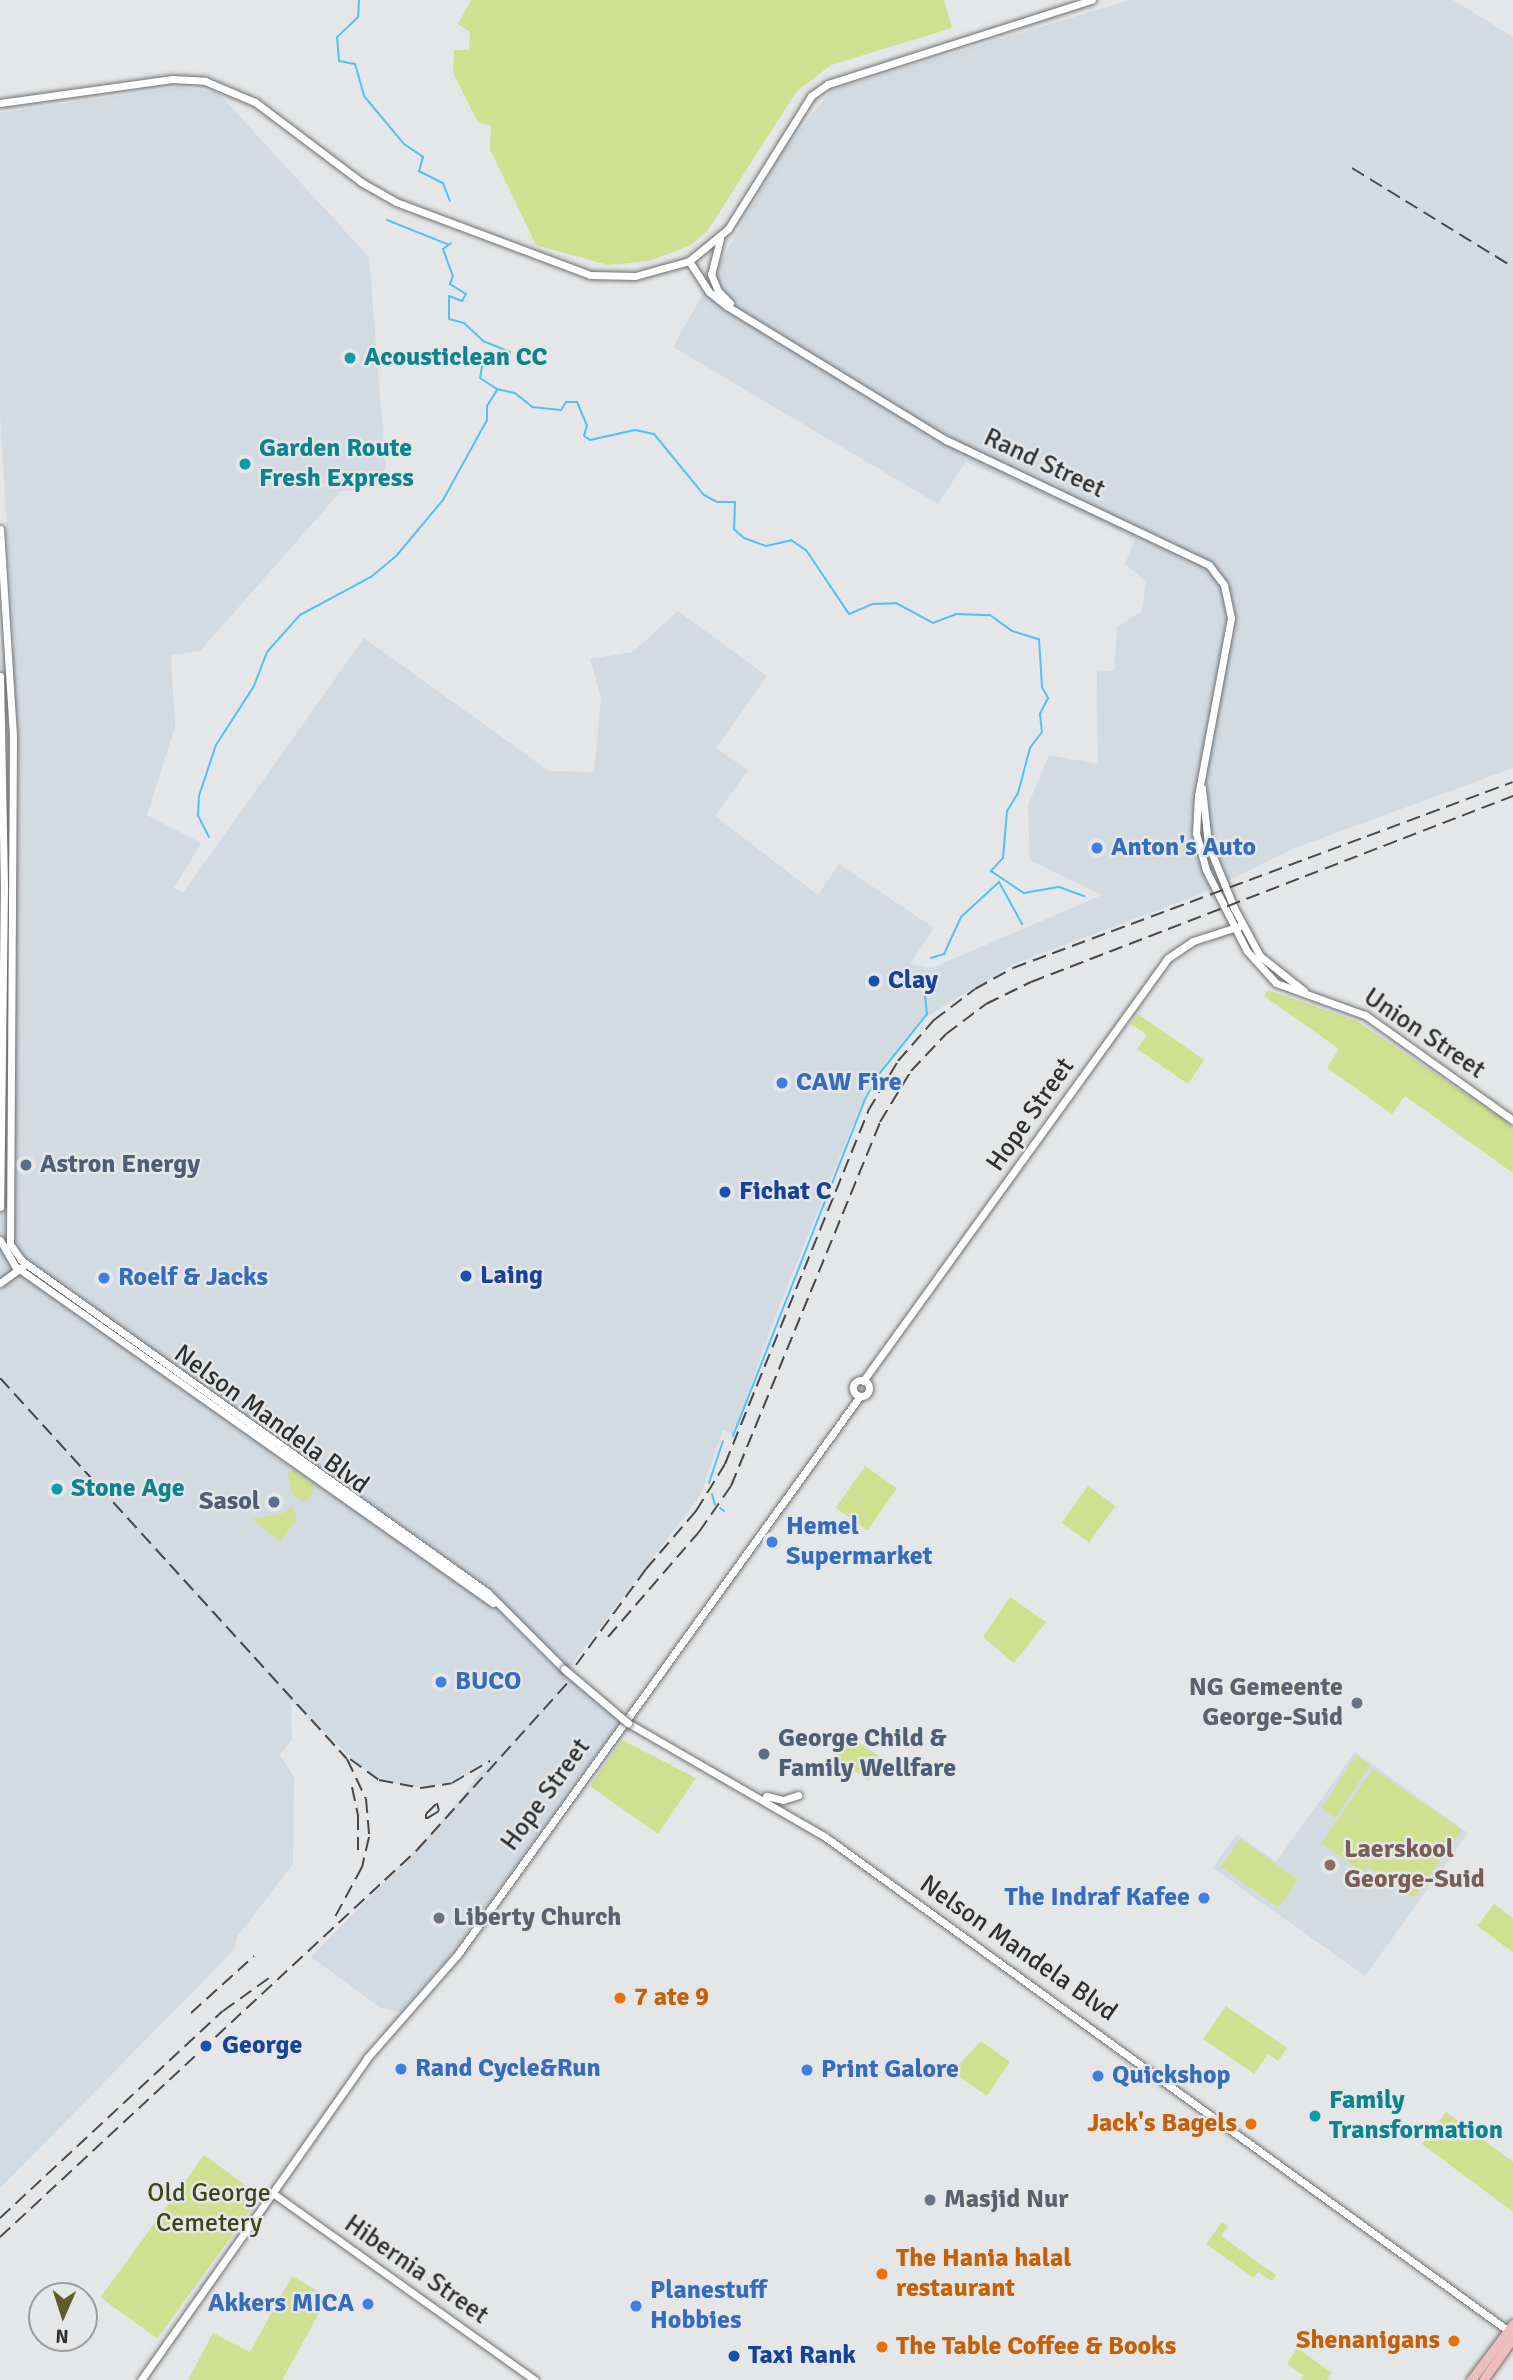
<!DOCTYPE html>
<style>
body{margin:0}
#map{position:relative;width:1513px;height:2380px;overflow:hidden;background:#e4e6e7;font-family:Signika,sans-serif}
div>[style]{position:absolute}
.built>*{inset:0;background:#d3dbe2}
.green>*{inset:0;background:#d0e090;transform-origin:0 0}
.stream>*{height:2px;margin:-1px;padding:0 1px;transform-origin:1px;border-radius:1px;background:#54c1f5}
.roads{filter:drop-shadow(0 0 2px #6f7072) drop-shadow(0 0 2px #6f7072)}
.minor>*{height:7px;margin:-3.5px;padding:0 3.5px;transform-origin:3.5px;border-radius:3.5px;background:#fff}
.minor>.ring{margin:-3.5px;padding:0;box-sizing:content-box;background:none;border:7px solid #fff;border-radius:50%}
.major>*{height:9px;margin:-4.5px;padding:0 4.5px;transform-origin:4.5px;border-radius:4.5px;background:#eebebf}
.rail>*{height:2px;margin-top:-1px;transform-origin:0;background:repeating-linear-gradient(90deg,#484849 0 14px,transparent 0 21px)}
.bridges{filter:drop-shadow(0 0 2px #6f7072) drop-shadow(0 0 2px #6f7072)}
.minor-bridge>*{height:7px;margin:-3.5px;padding:0 3.5px;transform-origin:3.5px;border-radius:3.5px;background:#fff}
.dots>*{width:19px;height:19px;translate:-50% -50%;box-sizing:border-box;border:4px solid #e4e6e7;border-radius:50%}
span{translate:-50% -50%;white-space:nowrap;text-align:center;line-height:1.15;-webkit-text-stroke:5px #e4e6e7;paint-order:stroke}
.culture-label{font-size:26px;color:#0d838f;font-weight:700}
.left{translate:0 -50%;text-align:left}
.street-label{font-size:26px;color:#2f2f30}
.shop-label{font-size:26px;color:#366cbe;font-weight:700}
.right{translate:-100% -50%;text-align:right}
.transit-label{font-size:26px;color:#164399;font-weight:700}
.service-label{font-size:26px;color:#4e5e75;font-weight:700}
.worship-label{font-size:26px;color:#5b616d;font-weight:700}
.education-label{font-size:26px;color:#785e54;font-weight:700}
.food-label{font-size:26px;color:#c56008;font-weight:700}
.park-label{font-size:26px;color:#3d441b}
.north{position:absolute;left:28px;top:2282px;width:70px;height:70px;box-sizing:border-box;background:#e4e6e7;border:2px solid #9c9d9e;border-radius:50%;rotate:183deg;font-size:19px;font-weight:700;line-height:28px;text-align:center;color:#2f2f30}
.north::after{content:'';display:block;margin:auto;width:24px;height:32px;background:#5e5c28;clip-path:polygon(50% 0,100% 100%,50% 72%,0 100%)}
</style>
<div id="map">
<div class="built">
<div style="clip-path:polygon(1130px 0,1453px 0,1513px 37px,1513px 768px,1295px 848px,1198px 895px,1016px 963px,921px 1020px,874px 1077px,860px 1107px,770px 1330px,734px 1435px,723px 1430px,701px 1494px,565px 1674px,620px 1722px,450px 1957px,399px 2012px,381px 2008px,311px 1957px,438px 1826px,491px 1759px,464px 1777px,440px 1784px,417px 1787px,388px 1782px,364px 1769px,291px 1702px,292px 1740px,280px 1755px,294px 1777px,293px 1864px,237px 1937px,234px 1950px,0 2188px,0 657px,15px 656px,0 416px,0 113px,179px 87px,218px 93px,369px 257px,386px 469px,364px 489px,341px 491px,200px 651px,171px 655px,175px 727px,147px 815px,201px 843px,174px 888px,183px 893px,364px 638px,549px 771px,594px 772px,601px 698px,590px 659px,633px 652px,678px 611px,767px 676px,716px 748px,748px 770px,715px 816px,818px 895px,839px 864px,934px 928px,910px 964px,932px 968px,1102px 895px,1030px 860px,1028px 805px,1049px 755px,1098px 764px,1097px 670px,1114px 671px,1117px 627px,1142px 611px,1146px 582px,1125px 564px,1135px 539px,966px 461px,938px 504px,673px 347px,783px 151px,832px 90px)"></div>
<div style="clip-path:polygon(1355px 1752px,1468px 1833px,1365px 1976px,1213px 1868px,1237px 1834px,1276px 1862px)"></div>
</div>
<div class="green">
<div style="clip-path:polygon(471px 0,944px 0,952px 28px,831px 65px,796px 92px,708px 230px,691px 245px,650px 261px,608px 265px,536px 245px,490px 149px,491px 125px,478px 123px,453px 73px,454px 50px,469px 50px,470px 32px,458px 24px)"></div>
<div style="clip-path:polygon(1268px 990px,1357px 1021px,1513px 1126px,1513px 1173px,1405px 1096px,1392px 1114px,1327px 1068px,1339px 1049px,1264px 996px)"></div>
<div style="clip-path:polygon(1138px 1014px,1204px 1060px,1188px 1084px,1137px 1049px,1147px 1035px,1131px 1024px)"></div>
<div style="left:865px;top:1466px;width:39px;height:51px;rotate:35deg"></div>
<div style="clip-path:polygon(293px 1470px,314px 1486px,310px 1499px,302px 1501px,293px 1495px,287px 1473px)"></div>
<div style="left:1088px;top:1486px;width:34px;height:45px;rotate:36deg"></div>
<div style="clip-path:polygon(292px 1506px,297px 1519px,280px 1542px,252px 1519px,283px 1513px)"></div>
<div style="clip-path:polygon(1010px 1597px,1046px 1622px,1014px 1663px,983px 1637px)"></div>
<div style="left:847px;top:1734px;width:45px;height:26px;rotate:35deg"></div>
<div style="clip-path:polygon(622px 1740px,696px 1778px,658px 1834px,590px 1786px)"></div>
<div style="left:1356px;top:1755px;width:17px;height:64px;rotate:33deg"></div>
<div style="clip-path:polygon(1373px 1769px,1462px 1830px,1414px 1898px,1370px 1868px,1360px 1870px,1321px 1843px)"></div>
<div style="left:1240px;top:1839px;width:71px;height:34px;rotate:35deg"></div>
<div style="clip-path:polygon(1494px 1904px,1513px 1918px,1513px 1952px,1477px 1926px)"></div>
<div style="clip-path:polygon(1226px 2006px,1287px 2048px,1278px 2061px,1268px 2054px,1254px 2074px,1203px 2039px)"></div>
<div style="clip-path:polygon(981px 2041px,1010px 2062px,987px 2096px,952px 2072px)"></div>
<div style="clip-path:polygon(1446px 2112px,1513px 2162px,1513px 2212px,1422px 2144px)"></div>
<div style="left:204px;top:2155px;width:70px;height:176px;rotate:36deg"></div>
<div style="clip-path:polygon(1222px 2222px,1228px 2226px,1221px 2236px,1276px 2275px,1272px 2281px,1258px 2272px,1254px 2278px,1206px 2244px)"></div>
<div style="clip-path:polygon(292px 2276px,328px 2297px,282px 2380px,188px 2380px,213px 2333px,250px 2352px)"></div>
<div style="clip-path:polygon(1297px 2348px,1332px 2373px,1327px 2380px,1301px 2380px,1304px 2376px,1287px 2364px)"></div>
</div>
<div class="stream">
<div style="left:359px;top:0;width:17px;rotate:93deg"></div>
<div style="left:358px;top:17px;width:29px;rotate:136deg"></div>
<div style="left:337px;top:37px;width:24px;rotate:85deg"></div>
<div style="left:339px;top:61px;width:16px;rotate:11deg"></div>
<div style="left:355px;top:64px;width:33px;rotate:74deg"></div>
<div style="left:364px;top:96px;width:62px;rotate:50.2deg"></div>
<div style="left:404px;top:144px;width:23px;rotate:34deg"></div>
<div style="left:423px;top:157px;width:15px;rotate:106deg"></div>
<div style="left:419px;top:171px;width:27px;rotate:27deg"></div>
<div style="left:443px;top:183px;width:19px;rotate:69deg"></div>
<div style="left:387px;top:220px;width:65px;rotate:21.8deg"></div>
<div style="left:451px;top:243px;width:10px;rotate:143deg"></div>
<div style="left:443px;top:249px;width:29px;rotate:70deg"></div>
<div style="left:453px;top:276px;width:9px;rotate:111deg"></div>
<div style="left:450px;top:284px;width:19px;rotate:32deg"></div>
<div style="left:466px;top:294px;width:8px;rotate:120deg"></div>
<div style="left:462px;top:301px;width:14px;rotate:-159deg"></div>
<div style="left:449px;top:296px;width:23px;rotate:90deg"></div>
<div style="left:449px;top:319px;width:16px;rotate:15deg"></div>
<div style="left:464px;top:323px;width:26px;rotate:43deg"></div>
<div style="left:483px;top:341px;width:29px;rotate:22deg"></div>
<div style="left:510px;top:352px;width:31px;rotate:153deg"></div>
<div style="left:482px;top:366px;width:12px;rotate:99deg"></div>
<div style="left:480px;top:378px;width:20px;rotate:33deg"></div>
<div style="left:497px;top:389px;width:18px;rotate:13deg"></div>
<div style="left:515px;top:393px;width:22px;rotate:39deg"></div>
<div style="left:532px;top:407px;width:29px;rotate:6deg"></div>
<div style="left:561px;top:410px;width:9px;rotate:-58deg"></div>
<div style="left:566px;top:402px;width:11px"></div>
<div style="left:577px;top:402px;width:25px;rotate:67deg"></div>
<div style="left:587px;top:425px;width:11px;rotate:105deg"></div>
<div style="left:584px;top:436px;width:7px;rotate:34deg"></div>
<div style="left:590px;top:440px;width:46px;rotate:-12.5deg"></div>
<div style="left:635px;top:430px;width:19px;rotate:12deg"></div>
<div style="left:654px;top:434px;width:79px;rotate:50.7deg"></div>
<div style="left:704px;top:495px;width:15px;rotate:28deg"></div>
<div style="left:717px;top:502px;width:18px"></div>
<div style="left:735px;top:502px;width:27px;rotate:92deg"></div>
<div style="left:734px;top:529px;width:13px;rotate:42deg"></div>
<div style="left:744px;top:538px;width:23px;rotate:20deg"></div>
<div style="left:766px;top:546px;width:26px;rotate:-13deg"></div>
<div style="left:791px;top:540px;width:18px;rotate:34deg"></div>
<div style="left:806px;top:550px;width:77px;rotate:56.1deg"></div>
<div style="left:849px;top:614px;width:26px;rotate:-23deg"></div>
<div style="left:873px;top:604px;width:23px;rotate:-2deg"></div>
<div style="left:896px;top:603px;width:42px;rotate:28.4deg"></div>
<div style="left:933px;top:623px;width:25px;rotate:-21deg"></div>
<div style="left:956px;top:614px;width:34px;rotate:2deg"></div>
<div style="left:990px;top:615px;width:27px;rotate:36deg"></div>
<div style="left:1012px;top:631px;width:28px;rotate:17deg"></div>
<div style="left:1039px;top:639px;width:48px;rotate:86.4deg"></div>
<div style="left:1042px;top:687px;width:13px;rotate:61deg"></div>
<div style="left:1048px;top:698px;width:18px;rotate:117deg"></div>
<div style="left:1040px;top:714px;width:18px;rotate:84deg"></div>
<div style="left:1042px;top:732px;width:20px;rotate:127deg"></div>
<div style="left:1030px;top:748px;width:47px;rotate:104.9deg"></div>
<div style="left:1018px;top:793px;width:21px;rotate:121deg"></div>
<div style="left:1007px;top:811px;width:47px;rotate:94.9deg"></div>
<div style="left:1003px;top:858px;width:18px;rotate:133deg"></div>
<div style="left:991px;top:871px;width:40px;rotate:34deg"></div>
<div style="left:1024px;top:893px;width:36px;rotate:-10deg"></div>
<div style="left:1059px;top:887px;width:27px;rotate:20deg"></div>
<div style="left:209px;top:837px;width:25px;rotate:-117deg"></div>
<div style="left:198px;top:815px;width:19px;rotate:-87deg"></div>
<div style="left:199px;top:796px;width:54px;rotate:-71.6deg"></div>
<div style="left:216px;top:745px;width:70px;rotate:-57.2deg"></div>
<div style="left:254px;top:686px;width:36px;rotate:-69deg"></div>
<div style="left:267px;top:652px;width:50px;rotate:-48.3deg"></div>
<div style="left:300px;top:615px;width:81px;rotate:-28.2deg"></div>
<div style="left:371px;top:577px;width:34px;rotate:-40deg"></div>
<div style="left:397px;top:555px;width:72px;rotate:-50.1deg"></div>
<div style="left:443px;top:500px;width:91px;rotate:-61.2deg"></div>
<div style="left:487px;top:420px;width:14px;rotate:-90deg"></div>
<div style="left:487px;top:406px;width:19px;rotate:-58deg"></div>
<div style="left:999px;top:882px;width:48px;rotate:61.3deg"></div>
<div style="left:931px;top:958px;width:14px;rotate:-17deg"></div>
<div style="left:944px;top:954px;width:41px;rotate:-65.3deg"></div>
<div style="left:961px;top:917px;width:52px;rotate:-42.6deg"></div>
<div style="left:733px;top:1436px;width:360px;rotate:-68.6deg"></div>
<div style="left:864px;top:1101px;width:31px;rotate:-61deg"></div>
<div style="left:879px;top:1074px;width:77px;rotate:-51.3deg"></div>
<div style="left:927px;top:1014px;width:31px;rotate:-96deg"></div>
<div style="left:709px;top:1483px;width:44px;rotate:-71.6deg"></div>
<div style="left:712px;top:1494px;width:11px;rotate:75deg"></div>
<div style="left:720px;top:1508px;width:5px;rotate:37deg"></div>
</div>
<div class="roads">
<div class="minor">
<div style="left:0;top:103px;width:174px;rotate:-7.9deg"></div>
<div style="left:172px;top:79px;width:33px;rotate:3deg"></div>
<div style="left:205px;top:81px;width:54px;rotate:22.8deg"></div>
<div style="left:255px;top:102px;width:133px;rotate:37deg"></div>
<div style="left:361px;top:182px;width:40px;rotate:29.7deg"></div>
<div style="left:396px;top:202px;width:207px;rotate:20.6deg"></div>
<div style="left:590px;top:275px;width:45px;rotate:1.3deg"></div>
<div style="left:635px;top:276px;width:56px;rotate:-15.5deg"></div>
<div style="left:689px;top:261px;width:50px;rotate:-39.4deg"></div>
<div style="left:728px;top:229px;width:157px;rotate:-58deg"></div>
<div style="left:811px;top:96px;width:21px;rotate:-35deg"></div>
<div style="left:828px;top:84px;width:277px;rotate:-17.7deg"></div>
<div style="left:720px;top:239px;width:36px;rotate:104deg"></div>
<div style="left:711px;top:274px;width:18px;rotate:68deg"></div>
<div style="left:718px;top:291px;width:17px;rotate:45deg"></div>
<div style="left:689px;top:261px;width:37px;rotate:57deg"></div>
<div style="left:709px;top:292px;width:23px;rotate:38deg"></div>
<div style="left:727px;top:306px;width:257px;rotate:31.5deg"></div>
<div style="left:946px;top:440px;width:291px;rotate:25.4deg"></div>
<div style="left:1209px;top:565px;width:25px;rotate:53deg"></div>
<div style="left:1224px;top:585px;width:34px;rotate:78deg"></div>
<div style="left:1231px;top:618px;width:181px;rotate:100.5deg"></div>
<div style="left:1198px;top:796px;width:37px;rotate:93deg"></div>
<div style="left:1196px;top:833px;width:38px;rotate:75deg"></div>
<div style="left:1206px;top:870px;width:91px;rotate:63.2deg"></div>
<div style="left:1247px;top:951px;width:43px;rotate:47.8deg"></div>
<div style="left:1276px;top:983px;width:95px;rotate:19.8deg"></div>
<div style="left:1365px;top:1015px;width:181px;rotate:35.4deg"></div>
<div style="left:0;top:529px;width:208px;rotate:86.4deg"></div>
<div style="left:13px;top:737px;width:507px;rotate:90.34deg"></div>
<div style="left:10px;top:1244px;width:19px;rotate:55deg"></div>
<div style="left:21px;top:1260px;width:572px;rotate:35.47deg"></div>
<div style="left:487px;top:1592px;width:109px;rotate:45deg"></div>
<div style="left:0;top:676px;width:213px;rotate:88.9deg"></div>
<div style="left:4px;top:889px;width:318px;rotate:90.7deg"></div>
<div style="left:1202px;top:788px;width:56px;rotate:83.9deg"></div>
<div style="left:1208px;top:844px;width:69px;rotate:67.9deg"></div>
<div style="left:1234px;top:908px;width:55px;rotate:61.6deg"></div>
<div style="left:1260px;top:956px;width:56px;rotate:38.5deg"></div>
<div style="left:0;top:1240px;width:30px;rotate:60deg"></div>
<div style="left:15px;top:1266px;width:585px;rotate:35.18deg"></div>
<div style="left:0;top:1283px;width:29px;rotate:-36deg"></div>
<div class="ring" style="left:853px;top:1380px;width:9px;height:9px"></div>
<div style="left:863px;top:1381px;width:521px;rotate:-54.21deg"></div>
<div style="left:1168px;top:958px;width:30px;rotate:-34deg"></div>
<div style="left:1193px;top:941px;width:52px;rotate:-17.7deg"></div>
<div style="left:628px;top:1723px;width:226px;rotate:30deg"></div>
<div style="left:824px;top:1836px;width:847px;rotate:35.87deg"></div>
<div style="left:766px;top:1796px;width:17px;rotate:13deg"></div>
<div style="left:783px;top:1800px;width:16px;rotate:-18deg"></div>
<div style="left:274px;top:2194px;width:320px;rotate:35.5deg"></div>
<div style="left:141px;top:2380px;width:393px;rotate:-54.9deg"></div>
<div style="left:367px;top:2058px;width:138px;rotate:-48.8deg"></div>
<div style="left:458px;top:1954px;width:688px;rotate:-54.23deg"></div>
</div>
<div class="major">
<div style="left:1471px;top:2380px;width:70px;rotate:-53.1deg"></div>
<div style="left:1483px;top:2380px;width:52px;rotate:-54.5deg"></div>
</div>
</div>
<div class="rail">
<div style="left:1352px;top:168px;width:189px;rotate:31.6deg"></div>
<div style="left:0;top:1378px;width:515px;rotate:47.67deg"></div>
<div style="left:347px;top:1759px;width:44px;rotate:64.6deg"></div>
<div style="left:366px;top:1799px;width:38px;rotate:85deg"></div>
<div style="left:369px;top:1837px;width:31px;rotate:103deg"></div>
<div style="left:362px;top:1867px;width:57px;rotate:118.4deg"></div>
<div style="left:608px;top:1637px;width:139px;rotate:-49.1deg"></div>
<div style="left:699px;top:1532px;width:56px;rotate:-55.2deg"></div>
<div style="left:731px;top:1486px;width:393px;rotate:-67.7deg"></div>
<div style="left:880px;top:1122px;width:60px;rotate:-58.7deg"></div>
<div style="left:911px;top:1071px;width:51px;rotate:-46.6deg"></div>
<div style="left:946px;top:1034px;width:50px;rotate:-36.9deg"></div>
<div style="left:986px;top:1004px;width:50px;rotate:-26.1deg"></div>
<div style="left:1031px;top:982px;width:517px;rotate:-21.1deg"></div>
<div style="left:576px;top:1665px;width:119px;rotate:-53.9deg"></div>
<div style="left:646px;top:1569px;width:77px;rotate:-49.2deg"></div>
<div style="left:696px;top:1511px;width:55px;rotate:-58.3deg"></div>
<div style="left:725px;top:1464px;width:381px;rotate:-67.9deg"></div>
<div style="left:868px;top:1111px;width:58px;rotate:-59deg"></div>
<div style="left:898px;top:1061px;width:55px;rotate:-48.7deg"></div>
<div style="left:934px;top:1020px;width:51px;rotate:-37.1deg"></div>
<div style="left:975px;top:989px;width:43px;rotate:-28.9deg"></div>
<div style="left:1013px;top:968px;width:533px;rotate:-20.41deg"></div>
<div style="left:350px;top:1759px;width:36px;rotate:36deg"></div>
<div style="left:379px;top:1780px;width:43px;rotate:10.8deg"></div>
<div style="left:421px;top:1788px;width:31px;rotate:-9deg"></div>
<div style="left:452px;top:1783px;width:44px;rotate:-30.1deg"></div>
<div style="left:352px;top:1787px;width:30px;rotate:78deg"></div>
<div style="left:358px;top:1816px;width:34px;rotate:90deg"></div>
<div style="left:437px;top:1803px;width:8px;rotate:76deg"></div>
<div style="left:439px;top:1811px;width:15px;rotate:148deg"></div>
<div style="left:426px;top:1819px;width:5px;rotate:-90deg"></div>
<div style="left:426px;top:1814px;width:16px;rotate:-45deg"></div>
<div style="left:191px;top:2013px;width:85px;rotate:-42.1deg"></div>
<div style="left:0;top:2218px;width:304px;rotate:-42.9deg"></div>
<div style="left:223px;top:2011px;width:57px;rotate:-35.7deg"></div>
<div style="left:0;top:2237px;width:569px;rotate:-42.86deg"></div>
<div style="left:417px;top:1850px;width:227px;rotate:-48deg"></div>
</div>
<div class="bridges">
<div class="minor-bridge">
<div style="left:564px;top:1669px;width:84px;rotate:40.2deg"></div>
</div>
</div>
<div class="dots">
<div style="left:350px;top:358px;background:#0f9aa8"></div>
<div style="left:245px;top:464px;background:#0f9aa8"></div>
<div style="left:1097px;top:848px;background:#3f7fe0"></div>
<div style="left:874px;top:981px;background:#1a4fb4"></div>
<div style="left:782px;top:1083px;background:#3f7fe0"></div>
<div style="left:26px;top:1165px;background:#5c6f8a"></div>
<div style="left:725px;top:1192px;background:#1a4fb4"></div>
<div style="left:466px;top:1276px;background:#1a4fb4"></div>
<div style="left:104px;top:1278px;background:#3f7fe0"></div>
<div style="left:57px;top:1489px;background:#0f9aa8"></div>
<div style="left:274px;top:1502px;background:#5c6f8a"></div>
<div style="left:772px;top:1542px;background:#3f7fe0"></div>
<div style="left:441px;top:1682px;background:#3f7fe0"></div>
<div style="left:1357px;top:1703px;background:#6b7280"></div>
<div style="left:764px;top:1754px;background:#5c6f8a"></div>
<div style="left:1330px;top:1865px;background:#8d6e63"></div>
<div style="left:1204px;top:1898px;background:#3f7fe0"></div>
<div style="left:439px;top:1918px;background:#6b7280"></div>
<div style="left:620px;top:1998px;background:#e8710a"></div>
<div style="left:206px;top:2046px;background:#1a4fb4"></div>
<div style="left:401px;top:2069px;background:#3f7fe0"></div>
<div style="left:807px;top:2070px;background:#3f7fe0"></div>
<div style="left:1098px;top:2076px;background:#3f7fe0"></div>
<div style="left:1315px;top:2116px;background:#0f9aa8"></div>
<div style="left:1251px;top:2124px;background:#e8710a"></div>
<div style="left:930px;top:2200px;background:#6b7280"></div>
<div style="left:882px;top:2274px;background:#e8710a"></div>
<div style="left:368px;top:2304px;background:#3f7fe0"></div>
<div style="left:636px;top:2306px;background:#3f7fe0"></div>
<div style="left:1454px;top:2341px;background:#e8710a"></div>
<div style="left:882px;top:2347px;background:#e8710a"></div>
<div style="left:734px;top:2356px;background:#1a4fb4"></div>
</div>
<div class="culture-label">
<span class="left" style="left:364px;top:358px">Acousticlean CC</span>
<span class="left" style="left:259px;top:464px">Garden Route<br>Fresh Express</span>
<span class="left" style="left:71px;top:1489px">Stone Age</span>
<span class="left" style="left:1329px;top:2116px">Family<br>Transformation</span>
</div>
<div class="street-label">
<span style="left:1044px;top:464px;rotate:25deg">Rand Street</span>
<span style="left:1424px;top:1034px;rotate:34deg">Union Street</span>
<span style="left:1031px;top:1115px;rotate:-55deg">Hope Street</span>
<span style="left:271px;top:1420px;rotate:36deg">Nelson Mandela Blvd</span>
<span style="left:546px;top:1795px;rotate:-54deg">Hope Street</span>
<span style="left:1018px;top:1949px;rotate:35deg">Nelson Mandela Blvd</span>
<span style="left:416px;top:2270px;rotate:35deg">Hibernia Street</span>
</div>
<div class="shop-label">
<span class="left" style="left:1111px;top:848px">Anton's Auto</span>
<span class="left" style="left:796px;top:1083px">CAW Fire</span>
<span class="left" style="left:118px;top:1278px">Roelf &amp; Jacks</span>
<span class="left" style="left:786px;top:1542px">Hemel<br>Supermarket</span>
<span class="left" style="left:455px;top:1682px">BUCO</span>
<span class="right" style="left:1190px;top:1898px">The Indraf Kafee</span>
<span class="left" style="left:415px;top:2069px">Rand Cycle&amp;Run</span>
<span class="left" style="left:821px;top:2070px">Print Galore</span>
<span class="left" style="left:1112px;top:2076px">Quickshop</span>
<span class="left" style="left:650px;top:2306px">Planestuff<br>Hobbies</span>
<span class="right" style="left:354px;top:2304px">Akkers MICA</span>
</div>
<div class="transit-label">
<span class="left" style="left:888px;top:981px">Clay</span>
<span class="left" style="left:739px;top:1192px">Fichat C</span>
<span class="left" style="left:480px;top:1276px">Laing</span>
<span class="left" style="left:222px;top:2046px">George</span>
<span class="left" style="left:748px;top:2356px">Taxi Rank</span>
</div>
<div class="service-label">
<span class="left" style="left:40px;top:1165px">Astron Energy</span>
<span class="right" style="left:260px;top:1502px">Sasol</span>
<span class="left" style="left:778px;top:1754px">George Child &amp;<br>Family Wellfare</span>
</div>
<div class="worship-label">
<span class="right" style="left:1343px;top:1703px">NG Gemeente<br>George-Suid</span>
<span class="left" style="left:453px;top:1918px">Liberty Church</span>
<span class="left" style="left:944px;top:2200px">Masjid Nur</span>
</div>
<div class="education-label">
<span class="left" style="left:1344px;top:1865px">Laerskool<br>George-Suid</span>
</div>
<div class="food-label">
<span class="left" style="left:634px;top:1998px">7 ate 9</span>
<span class="right" style="left:1237px;top:2124px">Jack's Bagels</span>
<span class="left" style="left:896px;top:2274px">The Hania halal<br>restaurant</span>
<span class="right" style="left:1440px;top:2341px">Shenanigans</span>
<span class="left" style="left:896px;top:2347px">The Table Coffee &amp; Books</span>
</div>
<div class="park-label">
<span style="left:209px;top:2209px">Old George<br>Cemetery</span>
</div>
<div class="north">N</div>
</div>
